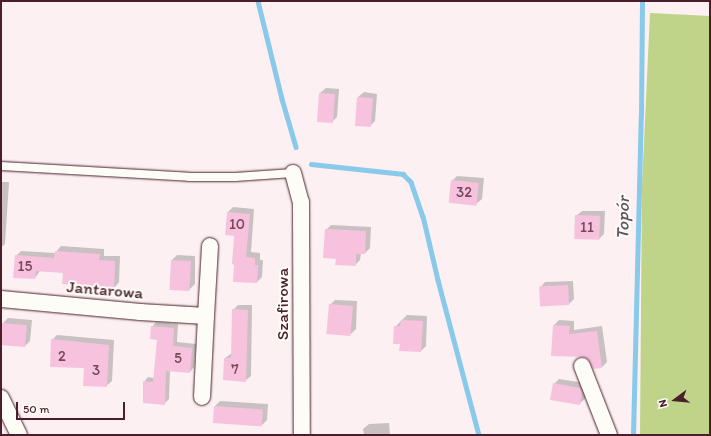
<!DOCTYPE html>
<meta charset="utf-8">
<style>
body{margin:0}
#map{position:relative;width:711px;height:436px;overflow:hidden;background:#fcf0f2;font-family:Itim,sans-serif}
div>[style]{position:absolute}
.green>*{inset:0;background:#bfd489}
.shadow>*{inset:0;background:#0003}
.stream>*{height:4.5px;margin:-2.25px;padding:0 2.25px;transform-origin:2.25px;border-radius:2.25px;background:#89c9ea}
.building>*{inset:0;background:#f7c2de;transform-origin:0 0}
.roads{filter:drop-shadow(0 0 1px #4a1f2b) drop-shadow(0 0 1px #4a1f2b)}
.service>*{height:8px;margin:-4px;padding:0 4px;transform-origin:4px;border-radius:4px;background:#fdfcf7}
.minor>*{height:16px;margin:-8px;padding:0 8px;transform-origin:8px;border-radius:8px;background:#fdfcf7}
span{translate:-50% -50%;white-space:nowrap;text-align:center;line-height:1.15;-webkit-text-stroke:4px #fdfcf7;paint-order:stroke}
.number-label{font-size:15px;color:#754858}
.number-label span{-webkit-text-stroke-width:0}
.street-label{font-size:17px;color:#4a1f2b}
.water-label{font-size:18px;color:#5d5264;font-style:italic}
.frame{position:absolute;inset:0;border:2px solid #4a1f2b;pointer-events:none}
.north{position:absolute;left:655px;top:380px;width:40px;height:40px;-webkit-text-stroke:3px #fdfcf7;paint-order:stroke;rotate:254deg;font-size:11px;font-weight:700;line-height:16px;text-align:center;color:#4a1f2b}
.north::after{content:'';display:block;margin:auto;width:14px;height:18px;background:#4a1f2b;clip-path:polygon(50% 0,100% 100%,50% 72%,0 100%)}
.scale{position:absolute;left:16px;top:402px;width:109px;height:18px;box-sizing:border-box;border:2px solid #4a1f2b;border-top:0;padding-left:5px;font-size:12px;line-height:14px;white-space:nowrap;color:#4a1f2b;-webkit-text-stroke:3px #fdfcf7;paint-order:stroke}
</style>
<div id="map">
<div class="green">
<div style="clip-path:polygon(650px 13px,710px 16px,710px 435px,640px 435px,642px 185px)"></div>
</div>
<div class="shadow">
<div style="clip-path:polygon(326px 88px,339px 89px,337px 117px,332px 122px,318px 121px,320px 93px)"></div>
<div style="clip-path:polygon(364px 92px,377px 94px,375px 121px,370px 126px,358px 97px)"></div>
<div style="clip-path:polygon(457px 176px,484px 178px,482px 199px,476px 204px,452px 181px)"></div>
<div style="clip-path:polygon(1px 182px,9px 182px,5px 244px,3px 246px,1px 246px)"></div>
<div style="clip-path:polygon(233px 207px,254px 209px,251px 252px,260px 253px,260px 260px,263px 260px,262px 277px,257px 282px,235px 235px,228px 212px)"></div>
<div style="clip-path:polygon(582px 211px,605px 211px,604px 234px,599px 239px,576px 216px)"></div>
<div style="clip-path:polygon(331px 225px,371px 227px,370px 248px,365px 253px,361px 253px,360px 260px,355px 265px,337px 258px,326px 230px)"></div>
<div style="clip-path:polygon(61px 246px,104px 249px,104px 256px,120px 256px,119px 282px,114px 288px,90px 285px,64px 272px,40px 271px,35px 278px,16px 256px,21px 251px,55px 253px)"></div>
<div style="clip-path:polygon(177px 255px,195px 256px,195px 284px,189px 290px,172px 260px)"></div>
<div style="clip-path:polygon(573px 281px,574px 299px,569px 304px,540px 288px,545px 282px)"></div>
<div style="clip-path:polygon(335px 300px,357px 301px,356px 329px,351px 334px,330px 305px)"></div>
<div style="clip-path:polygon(238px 305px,252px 305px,251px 376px,245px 381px,225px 358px,232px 353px,233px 310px)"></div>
<div style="clip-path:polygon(407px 315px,427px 316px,426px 346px,421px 351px,401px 343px,395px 327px)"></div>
<div style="clip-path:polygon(8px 318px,32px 320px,30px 341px,25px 346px,3px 323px)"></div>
<div style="clip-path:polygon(559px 320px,574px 321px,574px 330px,602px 326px,607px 362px,602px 367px,584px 356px,552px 355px,554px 325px)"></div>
<div style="clip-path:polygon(156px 322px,178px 324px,177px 342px,196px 344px,194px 367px,190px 372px,170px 370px,169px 399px,164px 404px,144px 382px,148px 377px,154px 378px,158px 339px,152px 327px)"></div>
<div style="clip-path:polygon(57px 335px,114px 340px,112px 381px,106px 386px,52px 340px)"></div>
<div style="clip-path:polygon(559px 379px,585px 383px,587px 386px,585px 399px,579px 404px,554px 384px)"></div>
<div style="clip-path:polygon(220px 401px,268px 404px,267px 420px,262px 425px,215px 406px)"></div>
<div style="clip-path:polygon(389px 423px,390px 435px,364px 435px,363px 429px,369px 424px)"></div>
</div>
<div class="stream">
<div style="left:258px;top:1px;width:101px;rotate:76.2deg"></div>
<div style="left:282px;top:99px;width:50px;rotate:73.7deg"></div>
<div style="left:311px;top:164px;width:93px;rotate:6.2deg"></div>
<div style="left:403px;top:174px;width:11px;rotate:45deg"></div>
<div style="left:411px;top:182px;width:36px;rotate:71deg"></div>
<div style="left:423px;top:216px;width:66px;rotate:76.8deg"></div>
<div style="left:438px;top:280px;width:160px;rotate:75.2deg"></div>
<div style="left:633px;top:435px;width:319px;rotate:-88.6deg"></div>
<div style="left:641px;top:116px;width:115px;rotate:-89.5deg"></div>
</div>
<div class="building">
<div style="left:319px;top:93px;width:16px;height:29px;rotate:4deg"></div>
<div style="left:357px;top:97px;width:16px;height:29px;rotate:4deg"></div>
<div style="left:451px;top:180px;width:28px;height:23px;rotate:6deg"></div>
<div style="clip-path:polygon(227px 212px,250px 214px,246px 257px,255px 258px,255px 265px,258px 265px,257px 283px,233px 282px,234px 265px,232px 264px,234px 236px,225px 235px)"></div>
<div style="left:575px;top:215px;width:25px;height:24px;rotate:2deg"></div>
<div style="clip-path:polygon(325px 229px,366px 231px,365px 254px,356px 254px,356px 266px,335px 265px,336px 259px,323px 258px)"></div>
<div style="clip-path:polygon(55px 251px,100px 254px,99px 260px,115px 261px,114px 289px,89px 288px,89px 286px,62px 284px,63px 273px,36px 271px,35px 279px,13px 278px,15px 255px,54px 258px)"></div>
<div style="left:171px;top:260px;width:20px;height:30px;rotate:3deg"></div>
<div style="left:568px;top:285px;width:20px;height:29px;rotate:87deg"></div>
<div style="left:329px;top:304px;width:24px;height:30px;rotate:5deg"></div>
<div style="clip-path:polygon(232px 309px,248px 310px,246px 382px,223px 380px,224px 358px,231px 358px)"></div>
<div style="clip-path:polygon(401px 320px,423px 321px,421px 352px,399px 351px,400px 344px,393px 344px,394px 326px,400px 326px)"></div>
<div style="left:2px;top:323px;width:25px;height:22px;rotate:5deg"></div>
<div style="clip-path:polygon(553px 325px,570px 326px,569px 334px,597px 331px,602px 368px,593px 369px,588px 359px,584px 357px,551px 356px)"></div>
<div style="clip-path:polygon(151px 326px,174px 328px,173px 346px,192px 348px,190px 373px,166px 371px,165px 405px,143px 403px,143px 381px,153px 382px,157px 340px,150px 339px)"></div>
<div style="clip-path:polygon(51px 339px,109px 345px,107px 387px,83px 386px,84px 368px,50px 367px)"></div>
<div style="clip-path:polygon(553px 383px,580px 388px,582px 392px,580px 405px,550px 400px)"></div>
<div style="left:214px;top:406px;width:49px;height:17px;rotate:4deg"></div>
</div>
<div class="roads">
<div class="service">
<div style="left:1px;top:166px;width:188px;rotate:3.3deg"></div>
<div style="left:189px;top:177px;width:46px"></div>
<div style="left:235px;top:177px;width:58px;rotate:-3.9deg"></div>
</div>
<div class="minor">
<div style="left:293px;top:173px;width:30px;rotate:75deg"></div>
<div style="left:301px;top:202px;width:233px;rotate:89.8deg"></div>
<div style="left:1px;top:299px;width:140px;rotate:5.3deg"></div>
<div style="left:140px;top:312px;width:66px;rotate:3.5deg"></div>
<div style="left:206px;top:316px;width:81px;rotate:92.8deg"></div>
<div style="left:206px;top:316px;width:70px;rotate:-86.7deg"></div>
<div style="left:582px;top:366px;width:74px;rotate:68.6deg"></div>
<div style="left:1px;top:398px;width:41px;rotate:64.1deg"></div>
</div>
</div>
<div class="number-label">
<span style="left:464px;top:193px">32</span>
<span style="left:237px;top:225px">10</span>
<span style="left:587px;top:228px">11</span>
<span style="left:25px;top:267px">15</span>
<span style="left:62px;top:357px">2</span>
<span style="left:178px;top:359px">5</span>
<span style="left:235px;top:370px">7</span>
<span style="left:96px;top:371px">3</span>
</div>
<div class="street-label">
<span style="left:105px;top:290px;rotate:5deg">Jantarowa</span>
<span style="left:283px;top:304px;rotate:-90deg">Szafirowa</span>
</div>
<div class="water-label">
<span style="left:623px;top:218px;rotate:-89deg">Topór</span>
</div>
<div class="frame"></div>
<div class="north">N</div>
<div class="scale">50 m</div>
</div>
